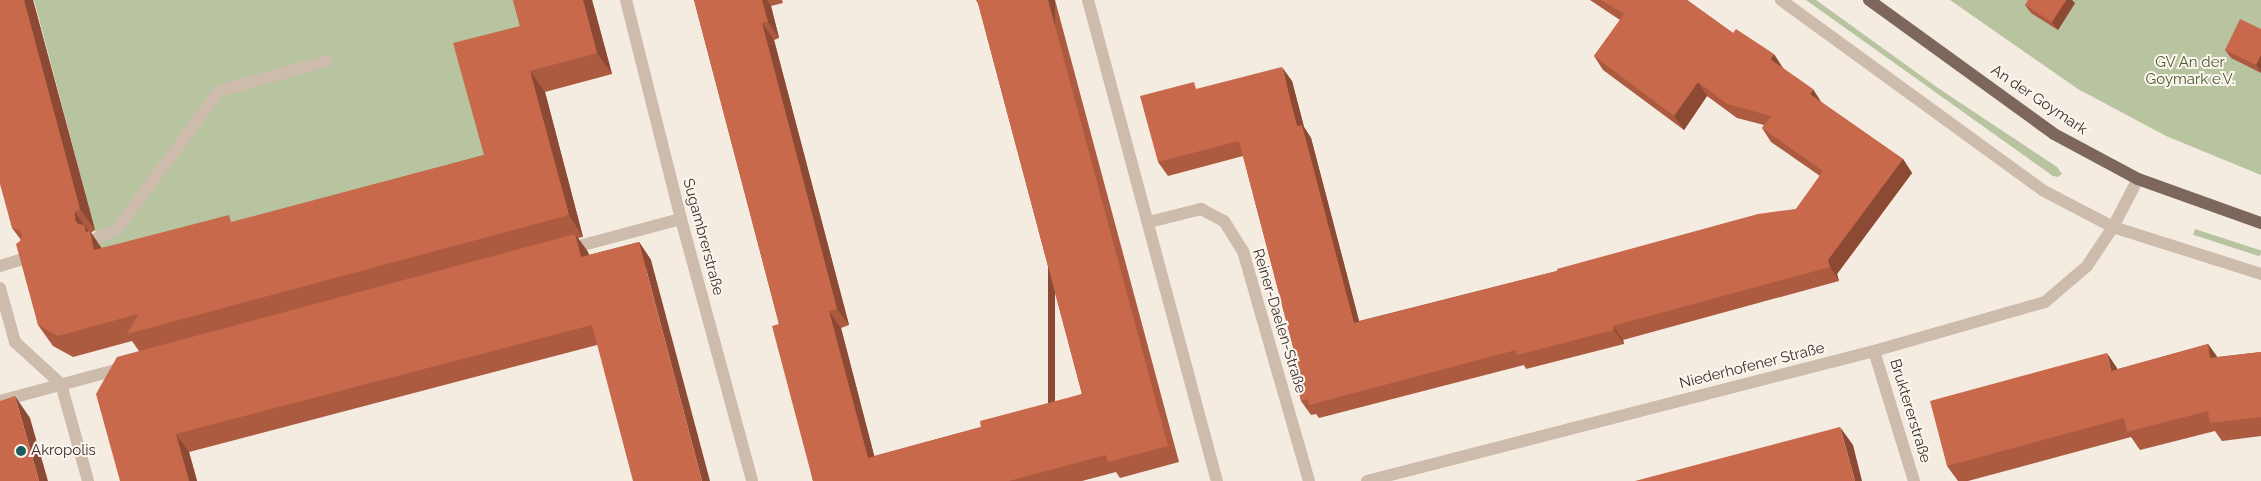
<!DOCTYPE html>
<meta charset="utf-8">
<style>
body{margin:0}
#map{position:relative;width:2261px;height:481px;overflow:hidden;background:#f4ebe1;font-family:Raleway,sans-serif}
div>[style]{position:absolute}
.green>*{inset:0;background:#b8c4a0;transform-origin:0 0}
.minor>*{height:12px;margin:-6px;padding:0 6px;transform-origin:6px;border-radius:6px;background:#cdbbac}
.major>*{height:12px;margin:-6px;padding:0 6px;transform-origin:6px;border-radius:6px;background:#7d675c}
.wall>*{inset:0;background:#ac5a40}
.shaded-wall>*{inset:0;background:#8c4a34;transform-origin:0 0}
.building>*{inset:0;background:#c8694b}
.dots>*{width:14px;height:14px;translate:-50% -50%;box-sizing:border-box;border:2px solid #fbf5ee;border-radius:50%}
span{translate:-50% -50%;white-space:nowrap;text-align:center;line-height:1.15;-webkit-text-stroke:4px #fbf5ee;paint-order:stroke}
.park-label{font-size:15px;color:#4a5a2e}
.street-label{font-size:15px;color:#3b302b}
.poi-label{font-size:15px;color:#3b302b}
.left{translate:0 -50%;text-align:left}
</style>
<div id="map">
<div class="green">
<div style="clip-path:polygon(34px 0,522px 0,535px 47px,499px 176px,101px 253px)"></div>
<div style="clip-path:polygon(1806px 0,1816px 0,1938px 88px,2057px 167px,2062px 174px,2058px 177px,2053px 176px)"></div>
<div style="clip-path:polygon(1950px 0,2261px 0,2261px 175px,2166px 136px,2078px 89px)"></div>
<div style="left:2195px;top:229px;width:70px;height:6px;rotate:18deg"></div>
</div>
<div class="minor">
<div style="left:626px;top:0;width:226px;rotate:75.9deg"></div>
<div style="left:681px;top:219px;width:271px;rotate:74.8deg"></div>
<div style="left:1088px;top:0;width:498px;rotate:75deg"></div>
<div style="left:1781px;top:0;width:325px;rotate:36deg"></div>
<div style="left:2044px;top:191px;width:78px;rotate:27.6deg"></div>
<div style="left:2113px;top:227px;width:155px;rotate:17.6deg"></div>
<div style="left:1149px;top:222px;width:54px;rotate:-14deg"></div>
<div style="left:1201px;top:209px;width:26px;rotate:28deg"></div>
<div style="left:1224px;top:221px;width:36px;rotate:58deg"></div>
<div style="left:1243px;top:251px;width:239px;rotate:74deg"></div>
<div style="left:97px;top:238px;width:22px;rotate:-24deg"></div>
<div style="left:117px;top:229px;width:172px;rotate:-53.5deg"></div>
<div style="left:219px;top:91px;width:112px;rotate:-15.5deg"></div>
<div style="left:568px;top:249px;width:117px;rotate:-14.9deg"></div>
<div style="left:0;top:266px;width:30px;rotate:-17deg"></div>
<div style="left:0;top:288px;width:56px;rotate:74.5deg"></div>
<div style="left:15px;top:342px;width:62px;rotate:42.4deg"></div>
<div style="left:61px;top:384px;width:101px;rotate:74.4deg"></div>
<div style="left:1874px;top:351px;width:136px;rotate:72.9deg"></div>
<div style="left:0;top:401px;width:127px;rotate:-15deg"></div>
<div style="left:1367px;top:481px;width:523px;rotate:-14.38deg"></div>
<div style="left:1874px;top:351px;width:178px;rotate:-16deg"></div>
<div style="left:2045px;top:302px;width:55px;rotate:-40.6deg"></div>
<div style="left:2087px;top:266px;width:47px;rotate:-56.3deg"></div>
<div style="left:2113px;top:227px;width:54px;rotate:-62.5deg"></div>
</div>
<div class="major">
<div style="left:1869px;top:0;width:228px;rotate:35.9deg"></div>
<div style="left:2054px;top:134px;width:95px;rotate:28.2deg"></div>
<div style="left:2138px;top:179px;width:131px;rotate:19.7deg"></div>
</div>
<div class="wall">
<div style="clip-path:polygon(0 0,33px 0,95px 230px,91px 233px,101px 248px,234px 222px,484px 155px,520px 26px,513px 0,592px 0,612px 74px,545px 92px,583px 237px,578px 238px,588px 252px,589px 255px,639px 242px,651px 260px,597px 345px,189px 452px,197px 481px,120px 481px,139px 351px,132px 341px,73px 357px,53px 346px,38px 325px,21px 240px,12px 228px)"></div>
<div style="clip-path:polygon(694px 0,782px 0,783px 3px,771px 6px,779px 38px,774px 40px,849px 325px,841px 328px,874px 456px,981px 427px,1082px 394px,978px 3px,976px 0,1055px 0,1179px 462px,1120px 478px,1116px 472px,1082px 481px,813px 481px,779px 324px)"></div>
<div style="clip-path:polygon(1590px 0,1687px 0,1733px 33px,1783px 68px,1821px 102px,1903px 159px,1912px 173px,1837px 274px,1839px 281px,1623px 340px,1624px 344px,1526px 369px,1524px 365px,1319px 418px,1316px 414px,1311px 415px,1301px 401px,1297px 362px,1243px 156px,1168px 176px,1158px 162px,1199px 89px,1292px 81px,1304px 127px,1311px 138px,1359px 321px,1557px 271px,1796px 209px,1820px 176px,1771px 142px,1762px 128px,1764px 125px,1737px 118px,1707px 96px,1684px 130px,1603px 70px,1594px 56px,1620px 20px)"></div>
<div style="clip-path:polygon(2075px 3px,2058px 30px,2031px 13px,2025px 5px)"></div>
<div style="clip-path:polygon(2261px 29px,2261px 73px,2231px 58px,2225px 50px)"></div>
<div style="clip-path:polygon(2208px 344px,2217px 357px,2261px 352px,2261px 436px,2222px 441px,2215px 431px,2140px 450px,2131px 437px,1968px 481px,1958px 481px,1947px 466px,2118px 369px)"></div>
</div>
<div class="shaded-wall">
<div style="clip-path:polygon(24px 0,33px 0,95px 230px,80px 209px)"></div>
<div style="clip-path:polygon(583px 0,592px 0,612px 74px,597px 53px)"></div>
<div style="clip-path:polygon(762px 0,767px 0,771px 6px,779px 38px,768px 22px)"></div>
<div style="left:1048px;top:0;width:7px;height:462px"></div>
<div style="clip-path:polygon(2066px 0,2072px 0,2075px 3px,2058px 30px,2052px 22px)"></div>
<div style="clip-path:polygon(762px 23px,774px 40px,849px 325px,837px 309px)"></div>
<div style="clip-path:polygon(1774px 54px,1783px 68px,1780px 73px,1770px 59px)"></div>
<div style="clip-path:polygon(2261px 55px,2261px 72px,2256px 65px)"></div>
<div style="clip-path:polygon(1282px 67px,1292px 81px,1304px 127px,1311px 138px,1363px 336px,1354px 323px,1297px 126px)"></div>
<div style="clip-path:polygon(530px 71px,545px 92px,583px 237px,569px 215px)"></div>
<div style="clip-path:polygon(1698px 82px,1707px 96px,1684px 130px,1674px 116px)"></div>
<div style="clip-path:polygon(1813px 89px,1822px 103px,1810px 94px)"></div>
<div style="clip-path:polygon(1903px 159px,1912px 173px,1837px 274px,1839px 281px,1830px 267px,1828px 260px)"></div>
<div style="clip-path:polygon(75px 212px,90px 233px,90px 231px,105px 253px,94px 250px,75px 220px)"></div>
<div style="clip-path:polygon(575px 234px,588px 252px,594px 275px,581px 257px)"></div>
<div style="clip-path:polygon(639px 242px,651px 260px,710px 481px,702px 481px)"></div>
<div style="clip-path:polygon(829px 311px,841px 328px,879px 474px,868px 458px)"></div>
<div style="clip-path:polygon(1613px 326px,1623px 340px,1624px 344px,1614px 330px)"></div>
<div style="clip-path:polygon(2208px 344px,2221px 362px,2210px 358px)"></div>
<div style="clip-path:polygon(2107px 353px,2119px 371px,2111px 371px)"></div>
<div style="clip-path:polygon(15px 396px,30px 418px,48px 481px,39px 481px)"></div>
<div style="clip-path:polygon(1840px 427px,1853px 445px,1862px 481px,1855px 481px)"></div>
<div style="clip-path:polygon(176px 434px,189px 452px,197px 481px,189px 481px)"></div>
</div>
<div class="building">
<div style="clip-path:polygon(0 0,24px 0,80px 209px,75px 212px,75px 220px,78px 224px,84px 225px,86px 232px,90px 231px,94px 250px,229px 215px,231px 222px,484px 155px,453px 43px,520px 26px,513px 0,583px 0,597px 53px,530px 71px,569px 215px,127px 334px,138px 314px,58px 336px,38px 325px,16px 244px,20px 241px,22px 234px,19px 230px,12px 228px,0 184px)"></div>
<div style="clip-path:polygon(694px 0,762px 0,768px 22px,762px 23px,837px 309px,829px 311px,868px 458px,981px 427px,980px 421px,1082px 394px,978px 3px,976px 0,1048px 0,1168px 446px,1108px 462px,1106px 455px,1009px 481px,813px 481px,772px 326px,779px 324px)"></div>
<div style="clip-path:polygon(1601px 0,1687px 0,1733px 33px,1736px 29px,1774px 54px,1770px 59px,1813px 89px,1810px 94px,1903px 159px,1828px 260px,1830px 267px,1613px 326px,1614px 330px,1517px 355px,1516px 350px,1309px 405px,1308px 399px,1301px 401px,1291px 363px,1297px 362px,1239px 141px,1158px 162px,1140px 96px,1194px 82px,1196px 89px,1282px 67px,1297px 126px,1302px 125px,1354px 323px,1557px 271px,1557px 269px,1758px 214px,1796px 209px,1823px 171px,1762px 128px,1771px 116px,1727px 104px,1698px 82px,1674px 116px,1594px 56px,1624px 14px)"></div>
<div style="clip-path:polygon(2028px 0,2066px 0,2052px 22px,2025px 5px)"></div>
<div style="clip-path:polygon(2240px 19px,2261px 29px,2261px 55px,2256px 65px,2225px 50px)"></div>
<div style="clip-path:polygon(575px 234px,581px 257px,639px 242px,702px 481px,633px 481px,592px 325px,176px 434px,189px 481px,120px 481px,96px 394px,117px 357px)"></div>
<div style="clip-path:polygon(2208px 344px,2210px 358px,2261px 352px,2261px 417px,2210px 423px,2208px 411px,2127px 432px,2124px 418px,1947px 466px,1930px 401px,2107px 353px,2111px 371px)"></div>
<div style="clip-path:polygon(15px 396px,39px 481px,0 481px,0 401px)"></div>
<div style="clip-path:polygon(1840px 427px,1855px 481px,1635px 481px)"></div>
</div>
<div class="dots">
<div style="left:21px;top:451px;background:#1f5a5e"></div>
</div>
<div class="park-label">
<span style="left:2190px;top:71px">GV An der<br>Goymark e.V.</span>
</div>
<div class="street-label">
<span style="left:2039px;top:100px;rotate:34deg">An der Goymark</span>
<span style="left:703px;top:237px;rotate:75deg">Sugambrerstraße</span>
<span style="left:1279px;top:321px;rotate:73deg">Reiner-Daelen-Straße</span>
<span style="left:1752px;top:366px;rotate:-14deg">Niederhofener Straße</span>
<span style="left:1910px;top:411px;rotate:73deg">Bruktererstraße</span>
</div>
<div class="poi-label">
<span class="left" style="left:31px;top:451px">Akropolis</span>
</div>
</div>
